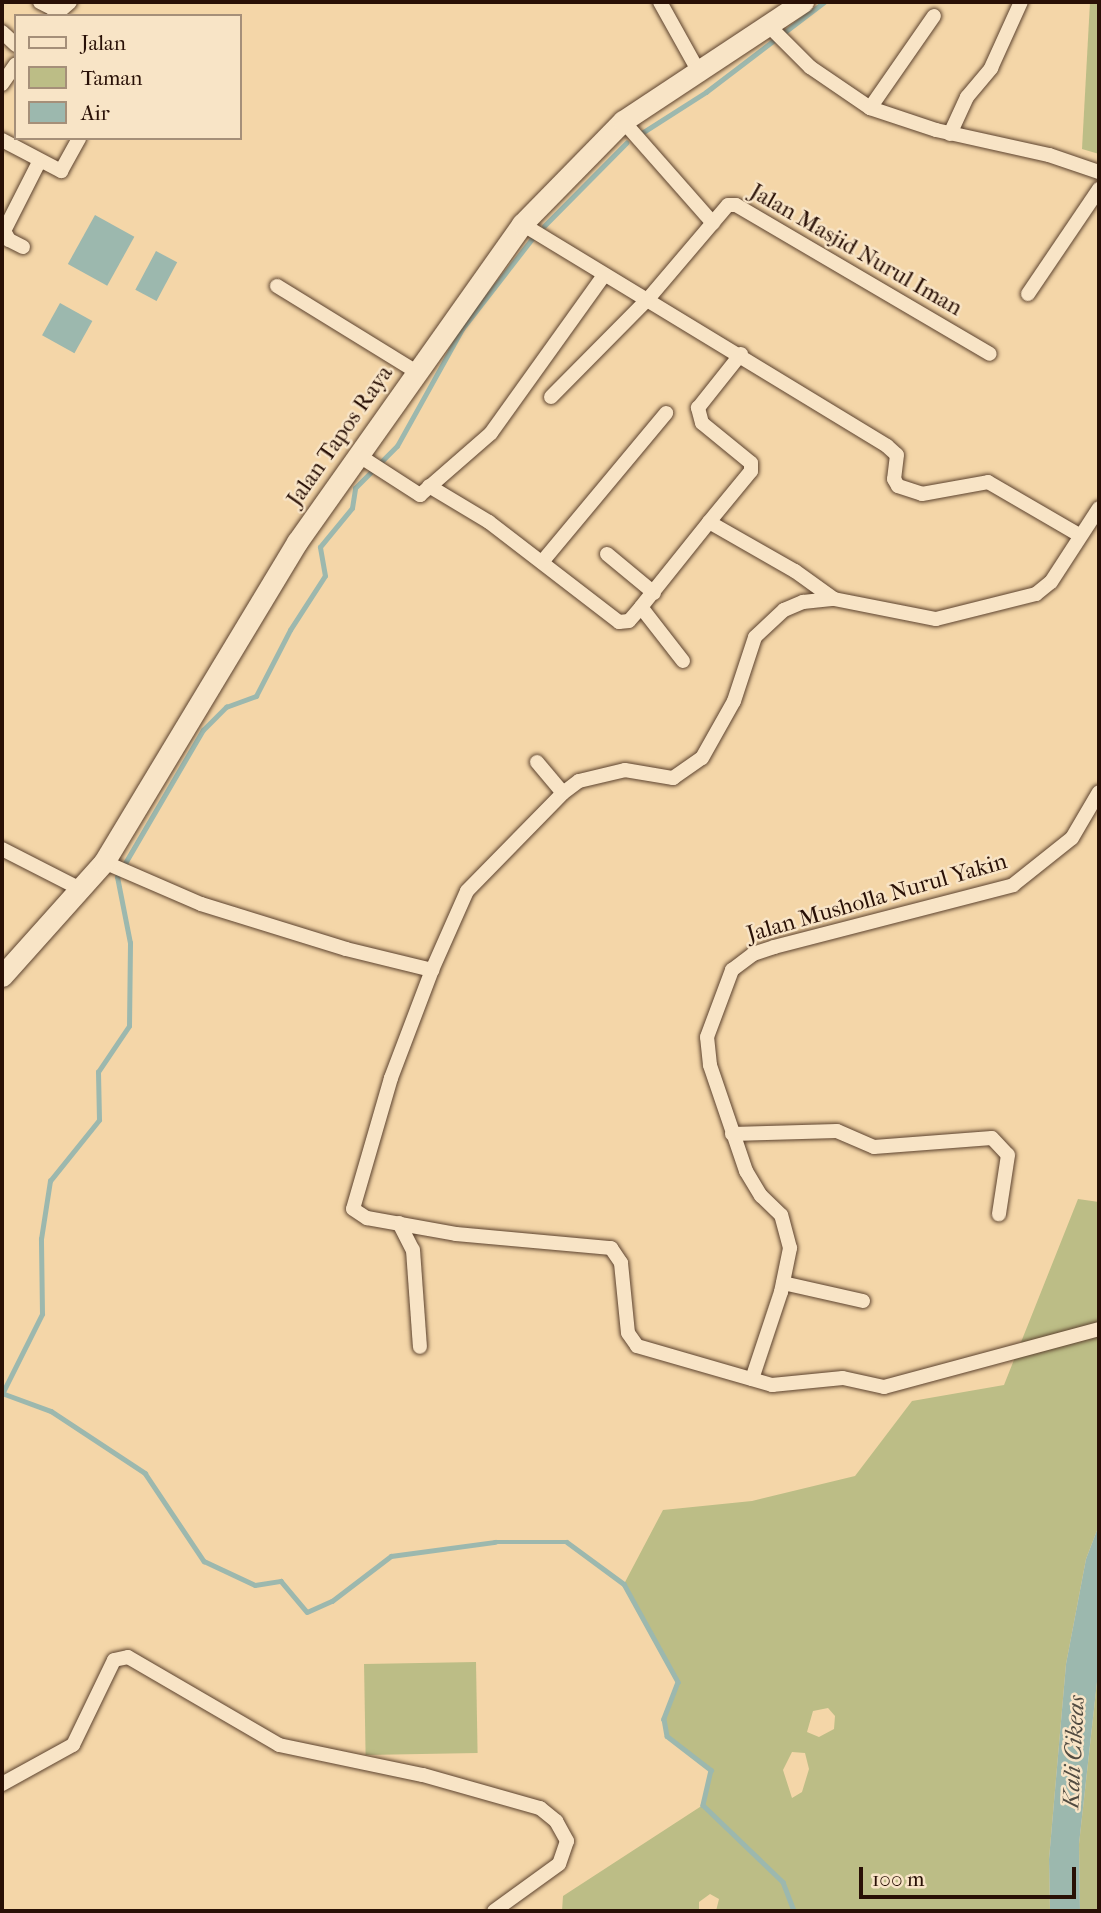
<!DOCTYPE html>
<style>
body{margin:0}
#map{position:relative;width:1101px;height:1913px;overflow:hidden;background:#f4d6a8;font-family:"IM FELL French Canon",serif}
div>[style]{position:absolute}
.green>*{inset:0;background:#bcbd86;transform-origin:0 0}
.water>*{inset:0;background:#9cb8ae;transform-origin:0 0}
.stream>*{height:4.5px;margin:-2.25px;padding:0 2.25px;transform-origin:2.25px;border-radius:2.25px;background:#9cb8ae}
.roads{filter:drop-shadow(0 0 2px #5c422e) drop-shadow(0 0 2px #5c422e)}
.street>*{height:14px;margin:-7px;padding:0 7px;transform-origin:7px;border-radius:7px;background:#f8e4c6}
.secondary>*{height:21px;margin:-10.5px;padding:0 10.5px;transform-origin:10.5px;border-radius:10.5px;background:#f8e4c6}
span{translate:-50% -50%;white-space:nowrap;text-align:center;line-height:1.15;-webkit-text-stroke:5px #f8e4c6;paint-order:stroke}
.street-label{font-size:23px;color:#291006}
.water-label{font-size:24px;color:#514b41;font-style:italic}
.frame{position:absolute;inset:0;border:4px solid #291006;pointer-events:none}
.legend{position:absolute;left:14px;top:14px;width:228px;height:126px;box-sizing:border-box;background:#f8e4c6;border:2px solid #a58f79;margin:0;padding:9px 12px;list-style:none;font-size:21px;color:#291006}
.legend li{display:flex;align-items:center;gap:14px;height:35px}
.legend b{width:35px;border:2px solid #a58f79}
.scale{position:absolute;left:859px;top:1867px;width:217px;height:32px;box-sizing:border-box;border:4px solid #291006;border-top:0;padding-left:9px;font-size:21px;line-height:24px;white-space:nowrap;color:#291006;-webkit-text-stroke:5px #f8e4c6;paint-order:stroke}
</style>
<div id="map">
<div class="green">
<div style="clip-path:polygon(1090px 2px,1099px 2px,1099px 154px,1082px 149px)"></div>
<div style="clip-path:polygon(evenodd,1078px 1199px,1099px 1202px,1099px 1525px,1086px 1559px,1066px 1664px,1049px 1859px,1050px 1911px,716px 1911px,719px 1899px,710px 1894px,699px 1902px,699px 1911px,562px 1911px,563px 1896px,703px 1805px,711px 1770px,667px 1736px,664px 1719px,678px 1682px,624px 1584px,663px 1510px,752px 1501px,855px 1476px,912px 1401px,1004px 1385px,1078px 1199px,828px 1708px,835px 1716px,834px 1729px,819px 1737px,807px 1732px,813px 1711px,828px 1708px,1078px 1199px,792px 1752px,805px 1753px,809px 1769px,802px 1792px,792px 1798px,783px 1770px,792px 1752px)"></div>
<div style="left:476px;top:1662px;width:91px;height:112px;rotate:89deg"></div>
<div style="clip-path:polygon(1099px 1664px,1099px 1911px,1080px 1911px,1079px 1844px)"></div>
</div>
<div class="water">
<div style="left:95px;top:215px;width:45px;height:56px;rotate:29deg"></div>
<div style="left:156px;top:251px;width:24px;height:44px;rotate:28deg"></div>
<div style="left:60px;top:303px;width:37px;height:37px;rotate:29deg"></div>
<div style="clip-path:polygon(1099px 1525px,1099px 1664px,1079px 1844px,1080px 1911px,1050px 1911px,1049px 1859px,1066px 1664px,1086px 1559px)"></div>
</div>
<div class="stream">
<div style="left:642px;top:133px;width:76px;rotate:-32.6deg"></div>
<div style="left:706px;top:92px;width:148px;rotate:-37.3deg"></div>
<div style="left:544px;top:226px;width:117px;rotate:-45.3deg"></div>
<div style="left:2px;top:1393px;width:52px;rotate:20.2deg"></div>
<div style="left:51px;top:1411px;width:113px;rotate:33.4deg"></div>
<div style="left:145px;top:1473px;width:106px;rotate:56.2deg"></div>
<div style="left:204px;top:1561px;width:56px;rotate:25.2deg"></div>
<div style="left:255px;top:1585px;width:26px;rotate:-9deg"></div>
<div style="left:281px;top:1581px;width:40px;rotate:50deg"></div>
<div style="left:307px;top:1612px;width:27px;rotate:-24deg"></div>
<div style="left:332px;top:1601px;width:74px;rotate:-37.3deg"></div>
<div style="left:391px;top:1556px;width:105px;rotate:-7.7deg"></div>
<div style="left:495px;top:1542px;width:72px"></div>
<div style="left:567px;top:1542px;width:71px;rotate:36.4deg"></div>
<div style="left:624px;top:1584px;width:112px;rotate:61.1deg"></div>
<div style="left:678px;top:1682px;width:40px;rotate:111deg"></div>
<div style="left:664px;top:1719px;width:17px;rotate:80deg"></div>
<div style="left:667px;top:1736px;width:56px;rotate:37.7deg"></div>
<div style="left:711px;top:1770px;width:36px;rotate:103deg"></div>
<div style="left:703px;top:1805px;width:111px;rotate:43.9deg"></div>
<div style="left:783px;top:1882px;width:31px;rotate:69deg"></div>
<div style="left:2px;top:1394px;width:89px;rotate:-63.4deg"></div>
<div style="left:42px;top:1314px;width:75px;rotate:-90.8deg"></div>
<div style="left:41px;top:1239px;width:59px;rotate:-81.2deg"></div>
<div style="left:50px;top:1181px;width:78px;rotate:-51.2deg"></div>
<div style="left:99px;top:1120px;width:48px;rotate:-91.2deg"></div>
<div style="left:98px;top:1072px;width:55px;rotate:-56deg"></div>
<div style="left:129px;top:1026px;width:83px;rotate:-89.3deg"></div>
<div style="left:130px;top:943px;width:67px;rotate:-101.1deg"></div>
<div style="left:117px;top:877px;width:170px;rotate:-59.7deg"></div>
<div style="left:203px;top:730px;width:33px;rotate:-45deg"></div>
<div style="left:226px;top:707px;width:32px;rotate:-20deg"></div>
<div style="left:256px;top:696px;width:74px;rotate:-62.7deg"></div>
<div style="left:290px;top:630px;width:64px;rotate:-57.1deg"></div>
<div style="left:325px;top:576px;width:29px;rotate:-100deg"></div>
<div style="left:320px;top:547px;width:50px;rotate:-50.6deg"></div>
<div style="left:352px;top:508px;width:20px;rotate:-81deg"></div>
<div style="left:355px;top:488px;width:59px;rotate:-45deg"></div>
<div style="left:397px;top:446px;width:134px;rotate:-60.9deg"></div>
<div style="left:462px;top:329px;width:113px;rotate:-52.2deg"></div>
</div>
<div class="roads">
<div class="street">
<div style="left:40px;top:2px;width:20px;rotate:27deg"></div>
<div style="left:660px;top:2px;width:82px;rotate:60.9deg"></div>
<div style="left:54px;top:16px;width:21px;rotate:-41deg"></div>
<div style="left:770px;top:27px;width:57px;rotate:45deg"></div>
<div style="left:810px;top:67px;width:73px;rotate:34.3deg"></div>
<div style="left:870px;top:108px;width:70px;rotate:18.4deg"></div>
<div style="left:936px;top:130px;width:116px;rotate:12.5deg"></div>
<div style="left:1049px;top:155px;width:53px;rotate:18.8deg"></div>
<div style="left:2px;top:32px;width:19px;rotate:43deg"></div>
<div style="left:2px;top:84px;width:24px;rotate:-55deg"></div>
<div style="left:870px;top:108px;width:112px;rotate:-55.2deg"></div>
<div style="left:623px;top:121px;width:136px;rotate:48.6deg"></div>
<div style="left:950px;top:134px;width:41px;rotate:-65.3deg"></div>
<div style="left:967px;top:97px;width:38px;rotate:-50deg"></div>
<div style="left:991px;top:68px;width:72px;rotate:-65.6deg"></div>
<div style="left:2px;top:140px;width:67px;rotate:27.7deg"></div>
<div style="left:61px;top:171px;width:38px;rotate:-61deg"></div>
<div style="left:522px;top:224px;width:427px;rotate:31.3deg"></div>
<div style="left:887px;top:446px;width:13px;rotate:42deg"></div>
<div style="left:897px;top:455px;width:24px;rotate:97deg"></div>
<div style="left:894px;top:479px;width:8px;rotate:60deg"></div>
<div style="left:898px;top:486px;width:25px;rotate:18deg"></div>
<div style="left:922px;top:494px;width:67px;rotate:-10.3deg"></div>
<div style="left:988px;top:482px;width:105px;rotate:30.2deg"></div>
<div style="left:23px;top:247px;width:16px;rotate:-153deg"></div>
<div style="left:9px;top:240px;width:10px;rotate:-119deg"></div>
<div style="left:4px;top:231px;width:77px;rotate:-63.1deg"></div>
<div style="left:277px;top:286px;width:164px;rotate:31.6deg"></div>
<div style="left:1028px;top:294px;width:127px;rotate:-55.9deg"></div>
<div style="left:551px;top:397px;width:138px;rotate:-45.3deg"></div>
<div style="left:648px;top:299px;width:123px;rotate:-49.6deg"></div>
<div style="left:728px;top:205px;width:8px"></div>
<div style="left:736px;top:205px;width:294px;rotate:30.4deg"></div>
<div style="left:358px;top:455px;width:74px;rotate:32.8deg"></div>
<div style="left:420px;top:495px;width:94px;rotate:-41.1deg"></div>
<div style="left:491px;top:433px;width:194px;rotate:-54.4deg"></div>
<div style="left:429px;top:486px;width:70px;rotate:31deg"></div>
<div style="left:489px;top:522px;width:164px;rotate:37.6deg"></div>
<div style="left:619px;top:622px;width:10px;rotate:-6deg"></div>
<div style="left:629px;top:621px;width:18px;rotate:-49deg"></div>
<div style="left:709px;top:522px;width:66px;rotate:-50.5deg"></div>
<div style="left:751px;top:471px;width:8px;rotate:-90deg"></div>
<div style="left:751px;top:463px;width:63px;rotate:-140.8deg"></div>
<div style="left:702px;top:423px;width:16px;rotate:-105deg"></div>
<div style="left:698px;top:408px;width:69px;rotate:-51.5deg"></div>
<div style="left:607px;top:554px;width:61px;rotate:39.7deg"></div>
<div style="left:542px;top:562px;width:194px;rotate:-50.2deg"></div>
<div style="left:683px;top:661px;width:68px;rotate:-127.9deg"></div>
<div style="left:641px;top:607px;width:109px;rotate:-51.3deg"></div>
<div style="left:709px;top:522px;width:99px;rotate:29.7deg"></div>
<div style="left:795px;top:571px;width:48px;rotate:35.7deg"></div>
<div style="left:537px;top:762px;width:40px;rotate:50deg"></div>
<div style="left:2px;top:849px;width:88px;rotate:27.1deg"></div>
<div style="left:104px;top:862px;width:106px;rotate:23.4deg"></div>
<div style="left:201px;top:904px;width:152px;rotate:17.2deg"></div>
<div style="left:346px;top:949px;width:89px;rotate:13.7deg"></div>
<div style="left:432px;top:970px;width:116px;rotate:110.8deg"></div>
<div style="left:391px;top:1078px;width:136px;rotate:106.2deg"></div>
<div style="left:353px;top:1209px;width:17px;rotate:33deg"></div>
<div style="left:367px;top:1218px;width:90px;rotate:10.2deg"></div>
<div style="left:456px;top:1234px;width:156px;rotate:5.2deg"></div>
<div style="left:611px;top:1248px;width:18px;rotate:56deg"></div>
<div style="left:621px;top:1263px;width:70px;rotate:84.3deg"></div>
<div style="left:628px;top:1333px;width:16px;rotate:55deg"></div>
<div style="left:637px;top:1346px;width:141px;rotate:16.1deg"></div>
<div style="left:772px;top:1385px;width:71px;rotate:-5.6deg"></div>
<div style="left:843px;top:1378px;width:42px;rotate:12.4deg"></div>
<div style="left:884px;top:1387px;width:223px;rotate:-15.1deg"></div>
<div style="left:432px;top:970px;width:86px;rotate:-66.1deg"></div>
<div style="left:467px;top:891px;width:137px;rotate:-45.6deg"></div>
<div style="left:563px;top:793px;width:20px;rotate:-37deg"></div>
<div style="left:579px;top:781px;width:47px;rotate:-13.4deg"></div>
<div style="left:625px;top:770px;width:49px;rotate:9.5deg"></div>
<div style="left:673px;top:778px;width:35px;rotate:-35deg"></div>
<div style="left:702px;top:758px;width:65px;rotate:-60.7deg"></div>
<div style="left:734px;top:701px;width:67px;rotate:-71.8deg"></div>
<div style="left:755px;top:637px;width:40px;rotate:-43deg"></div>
<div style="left:784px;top:610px;width:21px;rotate:-23deg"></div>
<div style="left:803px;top:602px;width:31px;rotate:-6deg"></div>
<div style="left:834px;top:599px;width:104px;rotate:11.1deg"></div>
<div style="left:936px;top:619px;width:103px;rotate:-14deg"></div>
<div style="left:1036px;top:594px;width:19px;rotate:-39deg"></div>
<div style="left:1051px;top:582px;width:88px;rotate:-57deg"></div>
<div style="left:732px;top:1134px;width:105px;rotate:-1.6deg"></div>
<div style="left:837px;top:1131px;width:40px;rotate:23.4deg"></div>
<div style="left:874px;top:1147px;width:118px;rotate:-4.4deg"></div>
<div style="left:992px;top:1138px;width:23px;rotate:47deg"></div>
<div style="left:1008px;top:1155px;width:60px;rotate:98.7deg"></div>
<div style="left:399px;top:1223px;width:30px;rotate:63deg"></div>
<div style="left:413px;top:1250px;width:97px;rotate:85.9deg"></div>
<div style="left:783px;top:1283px;width:82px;rotate:12.7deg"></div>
<div style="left:752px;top:1379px;width:92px;rotate:-71.6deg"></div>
<div style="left:781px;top:1292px;width:45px;rotate:-78.4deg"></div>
<div style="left:790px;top:1248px;width:34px;rotate:-105deg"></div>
<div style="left:781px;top:1215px;width:28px;rotate:-136deg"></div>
<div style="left:761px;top:1196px;width:29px;rotate:-121deg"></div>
<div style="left:746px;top:1171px;width:112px;rotate:-108.8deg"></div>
<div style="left:710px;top:1065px;width:28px;rotate:-96deg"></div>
<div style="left:707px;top:1037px;width:72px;rotate:-69.5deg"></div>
<div style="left:732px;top:970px;width:26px;rotate:-37deg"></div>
<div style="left:753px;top:954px;width:22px;rotate:-18deg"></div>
<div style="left:774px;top:947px;width:247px;rotate:-14.5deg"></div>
<div style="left:1013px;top:885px;width:75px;rotate:-38.5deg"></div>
<div style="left:1072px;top:838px;width:53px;rotate:-59.6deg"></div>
<div style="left:2px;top:1784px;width:81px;rotate:-28.8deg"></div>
<div style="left:73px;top:1745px;width:94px;rotate:-64.2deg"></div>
<div style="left:114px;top:1660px;width:14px;rotate:-12deg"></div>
<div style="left:128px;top:1657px;width:175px;rotate:30.2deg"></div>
<div style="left:279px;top:1745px;width:147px;rotate:11.8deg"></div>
<div style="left:423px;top:1775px;width:122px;rotate:15.8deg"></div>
<div style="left:540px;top:1808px;width:21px;rotate:39deg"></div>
<div style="left:556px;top:1821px;width:23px;rotate:61deg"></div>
<div style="left:567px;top:1841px;width:24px;rotate:109deg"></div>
<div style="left:559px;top:1864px;width:80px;rotate:144.1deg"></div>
</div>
<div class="secondary">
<div style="left:2px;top:976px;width:153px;rotate:-48.2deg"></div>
<div style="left:104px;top:862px;width:374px;rotate:-58.9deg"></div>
<div style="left:297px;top:542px;width:390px;rotate:-54.7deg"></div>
<div style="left:522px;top:224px;width:144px;rotate:-45.6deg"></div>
<div style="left:623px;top:121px;width:216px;rotate:-33.5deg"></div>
</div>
</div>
<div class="street-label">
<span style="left:856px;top:250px;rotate:30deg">Jalan Masjid Nurul Iman</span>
<span style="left:340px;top:436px;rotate:-55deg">Jalan Tapos Raya</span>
<span style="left:877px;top:898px;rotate:-16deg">Jalan Musholla Nurul Yakin</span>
</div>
<div class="water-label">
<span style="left:1074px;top:1752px;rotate:-87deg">Kali Cikeas</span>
</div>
<div class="frame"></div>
<ul class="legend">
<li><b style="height:9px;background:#f8e4c6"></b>Jalan</li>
<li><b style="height:19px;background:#bcbd86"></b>Taman</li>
<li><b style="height:19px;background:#9cb8ae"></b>Air</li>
</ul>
<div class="scale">100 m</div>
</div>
